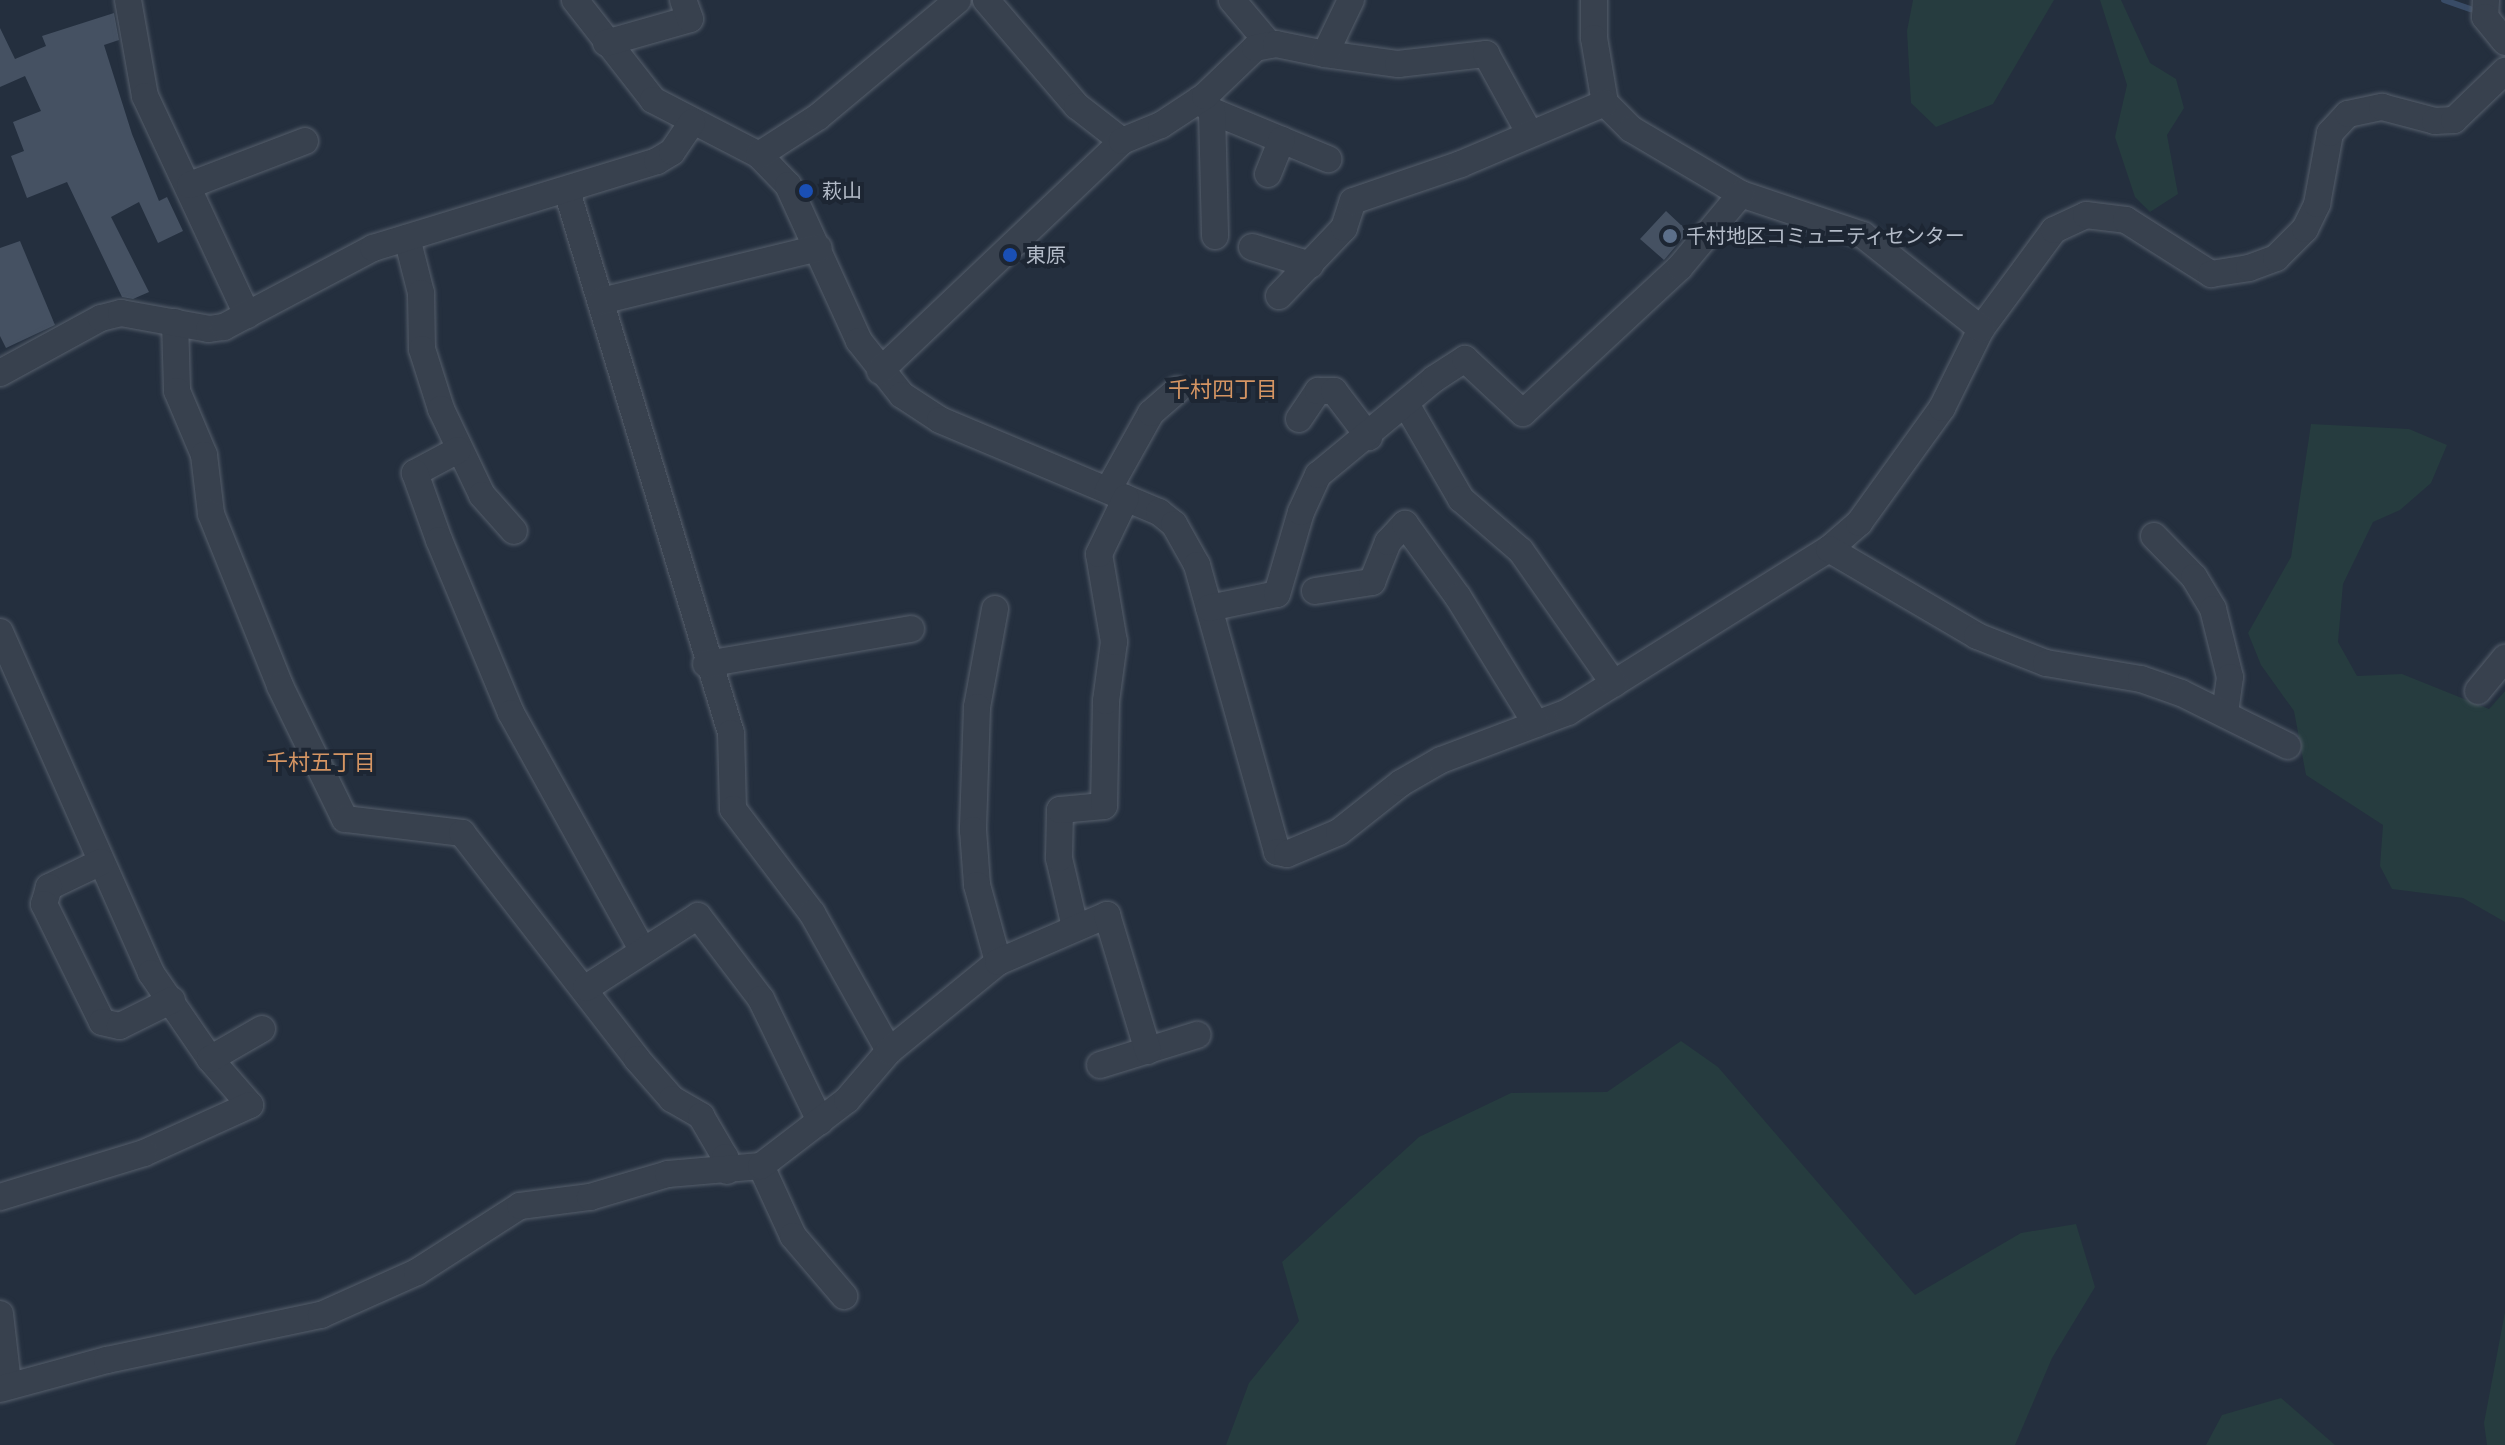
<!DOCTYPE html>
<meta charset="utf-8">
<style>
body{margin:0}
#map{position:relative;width:2505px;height:1445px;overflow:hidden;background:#242f3e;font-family:"Roboto Condensed","Noto Sans JP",sans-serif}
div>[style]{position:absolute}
.green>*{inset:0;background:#263c3f}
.stream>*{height:6px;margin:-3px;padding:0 3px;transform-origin:3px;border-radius:3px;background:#394c67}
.building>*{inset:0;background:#455162}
.roads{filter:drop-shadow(0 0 2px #565f6c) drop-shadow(0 0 2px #565f6c)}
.minor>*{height:26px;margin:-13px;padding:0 13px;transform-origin:13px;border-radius:13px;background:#38414e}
.dots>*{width:22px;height:22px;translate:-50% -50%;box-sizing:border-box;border:4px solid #1d2633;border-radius:50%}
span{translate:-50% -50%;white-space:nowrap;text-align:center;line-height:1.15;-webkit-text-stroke:8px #1d2633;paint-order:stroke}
.poi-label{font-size:20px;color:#b4bcc9}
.left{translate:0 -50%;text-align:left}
.neighbourhood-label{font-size:22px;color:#d59563}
</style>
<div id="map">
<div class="green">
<div style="clip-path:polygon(1913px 0,2054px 0,1993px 104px,1936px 127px,1911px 103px,1907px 31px)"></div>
<div style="clip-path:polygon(2100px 0,2121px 0,2150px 63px,2176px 79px,2184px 108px,2167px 135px,2178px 194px,2150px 212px,2135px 197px,2115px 137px,2127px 85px)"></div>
<div style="clip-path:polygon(2311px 424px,2409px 429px,2447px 445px,2431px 483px,2400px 510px,2373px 522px,2343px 584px,2338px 642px,2357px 676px,2402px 674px,2489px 709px,2505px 691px,2505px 922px,2463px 898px,2392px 889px,2380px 866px,2383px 825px,2306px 775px,2294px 711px,2261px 665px,2248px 633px,2291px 557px)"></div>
<div style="clip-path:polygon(1681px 1041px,1718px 1067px,1915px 1295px,2021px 1233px,2076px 1224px,2095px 1287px,2052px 1358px,2015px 1445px,1226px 1445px,1249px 1383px,1299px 1321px,1282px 1262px,1419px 1137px,1511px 1093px,1607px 1092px)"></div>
<div style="clip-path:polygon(2505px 1312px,2505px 1445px,2487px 1445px,2484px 1423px)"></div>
<div style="clip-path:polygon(2281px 1398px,2335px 1445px,2206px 1445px,2222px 1415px)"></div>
</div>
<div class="stream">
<div style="left:2444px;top:0;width:28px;rotate:19deg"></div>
</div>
<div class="building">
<div style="clip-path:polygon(114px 13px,119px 40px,104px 45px,132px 134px,159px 201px,167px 197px,183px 231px,158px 243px,139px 202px,111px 217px,149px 292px,133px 299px,122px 297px,67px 182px,27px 198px,11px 156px,24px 151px,13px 122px,41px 111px,25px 76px,0 87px,0 28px,15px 59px,46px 46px,42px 36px)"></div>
<div style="clip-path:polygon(1666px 211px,1681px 225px,1692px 227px,1664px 260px,1640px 239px)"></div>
<div style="clip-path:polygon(20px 241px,55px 325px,6px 348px,0 336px,0 248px)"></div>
</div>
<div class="roads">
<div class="minor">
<div style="left:128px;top:0;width:97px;rotate:80deg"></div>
<div style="left:145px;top:96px;width:242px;rotate:65deg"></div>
<div style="left:575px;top:0;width:127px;rotate:52deg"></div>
<div style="left:653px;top:100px;width:119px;rotate:27.4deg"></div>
<div style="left:759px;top:155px;width:42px;rotate:46deg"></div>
<div style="left:788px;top:185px;width:171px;rotate:65.5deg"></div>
<div style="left:859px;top:341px;width:69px;rotate:51.5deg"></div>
<div style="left:902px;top:395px;width:45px;rotate:33.3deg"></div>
<div style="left:940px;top:420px;width:238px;rotate:22.8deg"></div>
<div style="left:1159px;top:512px;width:19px;rotate:39deg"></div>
<div style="left:1174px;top:524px;width:47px;rotate:60.7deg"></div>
<div style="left:1197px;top:565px;width:298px;rotate:74.4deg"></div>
<div style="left:1277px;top:852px;width:10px;rotate:11deg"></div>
<div style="left:1287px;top:854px;width:56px;rotate:-22.9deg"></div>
<div style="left:1339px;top:832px;width:79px;rotate:-38.3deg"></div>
<div style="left:1401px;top:783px;width:46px;rotate:-29.9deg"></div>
<div style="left:1441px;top:760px;width:136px;rotate:-20.7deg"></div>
<div style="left:1568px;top:712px;width:308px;rotate:-32deg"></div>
<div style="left:1829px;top:549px;width:40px;rotate:-41deg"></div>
<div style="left:1859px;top:523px;width:142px;rotate:-54.2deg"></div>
<div style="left:1942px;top:408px;width:88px;rotate:-63.7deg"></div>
<div style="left:1981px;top:329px;width:123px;rotate:-53.6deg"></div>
<div style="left:2054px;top:230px;width:35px;rotate:-25deg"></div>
<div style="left:2086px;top:215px;width:40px;rotate:7.1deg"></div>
<div style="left:2126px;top:220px;width:101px;rotate:32.4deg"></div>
<div style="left:2211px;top:274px;width:38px;rotate:-9deg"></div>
<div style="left:2249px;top:268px;width:29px;rotate:-20deg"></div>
<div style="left:2276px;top:258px;width:41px;rotate:-45deg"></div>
<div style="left:2305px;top:229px;width:28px;rotate:-64deg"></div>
<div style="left:2317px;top:204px;width:72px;rotate:-79.6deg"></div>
<div style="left:2330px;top:133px;width:26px;rotate:-47deg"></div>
<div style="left:2348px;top:114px;width:35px;rotate:-12deg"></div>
<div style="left:2382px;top:107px;width:55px;rotate:14.8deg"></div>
<div style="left:2435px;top:121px;width:19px;rotate:-3deg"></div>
<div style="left:2454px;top:120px;width:71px;rotate:-43.9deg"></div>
<div style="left:986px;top:0;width:140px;rotate:49.4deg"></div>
<div style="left:1077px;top:106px;width:57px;rotate:37.9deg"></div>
<div style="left:1232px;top:0;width:59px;rotate:49.8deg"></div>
<div style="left:1594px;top:0;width:38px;rotate:90deg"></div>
<div style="left:1594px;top:38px;width:66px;rotate:80.4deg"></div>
<div style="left:1605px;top:103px;width:37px;rotate:45deg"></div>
<div style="left:1631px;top:129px;width:128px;rotate:30.6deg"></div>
<div style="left:1741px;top:194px;width:129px;rotate:18.6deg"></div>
<div style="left:1863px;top:235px;width:151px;rotate:38.5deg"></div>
<div style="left:2486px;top:0;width:17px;rotate:93deg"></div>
<div style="left:2485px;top:17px;width:32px;rotate:51deg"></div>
<div style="left:606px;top:43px;width:87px;rotate:-15.9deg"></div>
<div style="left:690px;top:19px;width:20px;rotate:-110deg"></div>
<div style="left:1325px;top:54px;width:74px;rotate:7.8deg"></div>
<div style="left:1398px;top:64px;width:89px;rotate:-6.5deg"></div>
<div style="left:1486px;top:54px;width:91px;rotate:61.2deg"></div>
<div style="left:1199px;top:100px;width:17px;rotate:40deg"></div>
<div style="left:1212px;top:111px;width:126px;rotate:22.5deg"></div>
<div style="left:1212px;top:111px;width:125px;rotate:88.6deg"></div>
<div style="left:759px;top:155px;width:70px;rotate:-32.8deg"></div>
<div style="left:818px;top:117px;width:182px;rotate:-39.9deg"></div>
<div style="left:1268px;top:174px;width:37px;rotate:-68deg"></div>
<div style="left:190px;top:185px;width:123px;rotate:-20.9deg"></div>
<div style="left:567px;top:191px;width:566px;rotate:73.17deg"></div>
<div style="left:731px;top:733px;width:76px;rotate:88.5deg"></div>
<div style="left:733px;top:809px;width:131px;rotate:52.8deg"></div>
<div style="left:812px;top:913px;width:158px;rotate:60.8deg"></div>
<div style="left:407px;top:238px;width:57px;rotate:75.7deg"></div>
<div style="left:421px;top:293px;width:56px;rotate:89deg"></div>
<div style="left:422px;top:349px;width:63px;rotate:72.4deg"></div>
<div style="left:441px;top:409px;width:95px;rotate:64.5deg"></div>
<div style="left:482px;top:495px;width:48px;rotate:48.4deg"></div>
<div style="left:1252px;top:247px;width:61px;rotate:17.2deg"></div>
<div style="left:1279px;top:296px;width:94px;rotate:-46.3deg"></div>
<div style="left:1344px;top:228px;width:28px;rotate:-72deg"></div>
<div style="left:1353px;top:201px;width:114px;rotate:-18.9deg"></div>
<div style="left:1461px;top:164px;width:156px;rotate:-23deg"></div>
<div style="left:601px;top:301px;width:224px;rotate:-13.7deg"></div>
<div style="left:175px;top:322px;width:69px;rotate:88.3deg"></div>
<div style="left:177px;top:391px;width:69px;rotate:67.1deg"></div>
<div style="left:204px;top:455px;width:59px;rotate:83.2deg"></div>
<div style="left:211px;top:514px;width:185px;rotate:68.1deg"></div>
<div style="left:280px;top:686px;width:148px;rotate:64deg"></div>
<div style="left:345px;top:819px;width:118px;rotate:6.8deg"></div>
<div style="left:462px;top:833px;width:286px;rotate:52.2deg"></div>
<div style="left:637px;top:1059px;width:53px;rotate:48.8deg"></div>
<div style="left:672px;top:1099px;width:34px;rotate:30deg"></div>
<div style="left:701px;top:1116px;width:48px;rotate:59.7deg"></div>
<div style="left:725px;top:1157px;width:14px;rotate:82deg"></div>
<div style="left:880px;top:371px;width:334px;rotate:-43.5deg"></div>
<div style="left:1122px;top:141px;width:42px;rotate:-22.3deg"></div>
<div style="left:1161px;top:125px;width:53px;rotate:-33.4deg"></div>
<div style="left:1205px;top:96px;width:69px;rotate:-43.8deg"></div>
<div style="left:1255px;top:48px;width:21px;rotate:-11deg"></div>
<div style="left:1276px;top:44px;width:50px;rotate:11.5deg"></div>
<div style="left:1325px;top:54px;width:60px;rotate:-64.3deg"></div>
<div style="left:0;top:373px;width:115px;rotate:-28.6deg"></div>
<div style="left:101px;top:318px;width:21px;rotate:-14deg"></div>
<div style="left:121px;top:313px;width:89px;rotate:10.3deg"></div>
<div style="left:209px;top:329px;width:15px;rotate:-8deg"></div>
<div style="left:224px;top:327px;width:169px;rotate:-27.9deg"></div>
<div style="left:373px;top:248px;width:297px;rotate:-17deg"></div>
<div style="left:657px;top:161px;width:17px;rotate:-31deg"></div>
<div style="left:672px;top:152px;width:36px;rotate:-56deg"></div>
<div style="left:1406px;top:404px;width:110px;rotate:59.9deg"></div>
<div style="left:1461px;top:499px;width:79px;rotate:40.9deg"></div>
<div style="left:1521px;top:551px;width:162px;rotate:55deg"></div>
<div style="left:1299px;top:419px;width:34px;rotate:-56deg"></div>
<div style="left:1318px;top:391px;width:16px"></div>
<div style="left:1334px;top:391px;width:58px;rotate:52.7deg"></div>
<div style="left:458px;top:450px;width:49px;rotate:151.9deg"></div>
<div style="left:415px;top:473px;width:71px;rotate:70.3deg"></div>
<div style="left:439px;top:540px;width:187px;rotate:67.4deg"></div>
<div style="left:511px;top:713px;width:270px;rotate:61deg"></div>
<div style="left:1108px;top:490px;width:88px;rotate:-60.8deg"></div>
<div style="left:1151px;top:413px;width:35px;rotate:-41deg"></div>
<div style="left:2154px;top:536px;width:57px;rotate:45.7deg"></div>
<div style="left:2194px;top:577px;width:37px;rotate:59deg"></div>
<div style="left:2213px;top:609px;width:70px;rotate:76deg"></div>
<div style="left:2230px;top:677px;width:36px;rotate:98deg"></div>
<div style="left:1829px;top:549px;width:172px;rotate:30.4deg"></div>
<div style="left:1977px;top:636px;width:74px;rotate:21.4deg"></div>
<div style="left:2046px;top:663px;width:96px;rotate:9.6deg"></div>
<div style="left:2141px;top:679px;width:42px;rotate:19.3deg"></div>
<div style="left:2181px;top:693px;width:119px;rotate:26.4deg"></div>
<div style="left:1315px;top:591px;width:58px;rotate:-9deg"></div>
<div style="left:1372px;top:582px;width:43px;rotate:-68.2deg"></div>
<div style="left:1388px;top:542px;width:25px;rotate:-47deg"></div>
<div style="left:1405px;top:524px;width:90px;rotate:54deg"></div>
<div style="left:1458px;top:597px;width:149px;rotate:58.4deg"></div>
<div style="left:1209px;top:608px;width:69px;rotate:-11.6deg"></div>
<div style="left:1277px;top:594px;width:85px;rotate:-73.7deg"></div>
<div style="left:1301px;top:512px;width:41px;rotate:-65.3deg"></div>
<div style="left:1318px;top:475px;width:151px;rotate:-39.6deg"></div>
<div style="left:1434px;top:379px;width:37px;rotate:-33deg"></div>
<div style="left:1465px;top:359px;width:79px;rotate:43deg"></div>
<div style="left:1523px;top:413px;width:214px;rotate:-42.9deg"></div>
<div style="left:1680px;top:267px;width:95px;rotate:-50.1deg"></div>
<div style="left:995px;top:609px;width:100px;rotate:100.4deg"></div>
<div style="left:977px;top:707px;width:123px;rotate:91.9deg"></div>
<div style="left:973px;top:830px;width:55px;rotate:85.8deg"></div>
<div style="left:977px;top:885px;width:80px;rotate:74.7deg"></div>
<div style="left:0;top:632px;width:373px;rotate:66.1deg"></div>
<div style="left:151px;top:973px;width:104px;rotate:55.5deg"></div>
<div style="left:210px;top:1059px;width:61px;rotate:49deg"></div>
<div style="left:250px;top:1105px;width:116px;rotate:155.6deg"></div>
<div style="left:144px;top:1153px;width:151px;rotate:163deg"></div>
<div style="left:706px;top:664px;width:208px;rotate:-9.7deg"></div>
<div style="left:2478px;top:691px;width:43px;rotate:-50.7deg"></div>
<div style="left:101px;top:862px;width:58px;rotate:154.3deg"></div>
<div style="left:49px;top:887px;width:18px;rotate:106deg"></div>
<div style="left:44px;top:904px;width:131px;rotate:63.8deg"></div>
<div style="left:102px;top:1022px;width:18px;rotate:13deg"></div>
<div style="left:120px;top:1026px;width:58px;rotate:-26.6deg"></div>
<div style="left:1075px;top:927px;width:71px;rotate:-103.1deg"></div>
<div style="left:1059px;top:858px;width:48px;rotate:-88.8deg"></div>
<div style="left:1060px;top:810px;width:44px;rotate:-5.2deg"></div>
<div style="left:1104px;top:806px;width:105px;rotate:-88.9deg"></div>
<div style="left:1106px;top:701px;width:60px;rotate:-82.3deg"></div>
<div style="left:1114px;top:642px;width:89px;rotate:-99.7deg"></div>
<div style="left:1099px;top:554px;width:62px;rotate:-64.3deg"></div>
<div style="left:586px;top:988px;width:133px;rotate:-32.7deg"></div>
<div style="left:698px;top:916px;width:104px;rotate:52.8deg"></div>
<div style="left:761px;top:999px;width:136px;rotate:64.2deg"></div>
<div style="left:210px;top:1059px;width:60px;rotate:-30deg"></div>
<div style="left:1100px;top:1065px;width:102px;rotate:-17.2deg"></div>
<div style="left:761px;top:1166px;width:77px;rotate:65.4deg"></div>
<div style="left:793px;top:1236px;width:79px;rotate:49.6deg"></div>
<div style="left:0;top:1314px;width:69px;rotate:83.4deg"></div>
<div style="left:0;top:1389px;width:111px;rotate:-15.2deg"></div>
<div style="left:107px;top:1360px;width:219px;rotate:-11.9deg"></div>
<div style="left:321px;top:1315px;width:105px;rotate:-24.1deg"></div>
<div style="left:417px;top:1272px;width:122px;rotate:-32.7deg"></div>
<div style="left:520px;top:1206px;width:71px;rotate:-7.3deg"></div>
<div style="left:590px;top:1197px;width:81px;rotate:-16.4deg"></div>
<div style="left:668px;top:1174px;width:93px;rotate:-4.9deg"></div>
<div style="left:761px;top:1166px;width:108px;rotate:-37.5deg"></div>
<div style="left:847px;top:1100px;width:65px;rotate:-49.4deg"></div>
<div style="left:889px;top:1051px;width:141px;rotate:-39.2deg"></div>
<div style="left:998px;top:962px;width:119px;rotate:-23.3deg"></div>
<div style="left:1107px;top:915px;width:142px;rotate:73.2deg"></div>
</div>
</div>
<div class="dots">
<div style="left:806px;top:191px;background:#1a4fb4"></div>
<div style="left:1670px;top:236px;background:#5c6f8a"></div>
<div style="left:1010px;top:255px;background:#1a4fb4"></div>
</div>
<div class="poi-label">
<span class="left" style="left:822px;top:191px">萩山</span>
<span class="left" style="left:1686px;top:236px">千村地区コミュニティセンター</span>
<span class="left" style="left:1026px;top:255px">東原</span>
</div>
<div class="neighbourhood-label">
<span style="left:1223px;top:390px">千村四丁目</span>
<span style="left:321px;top:763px">千村五丁目</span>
</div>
</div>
